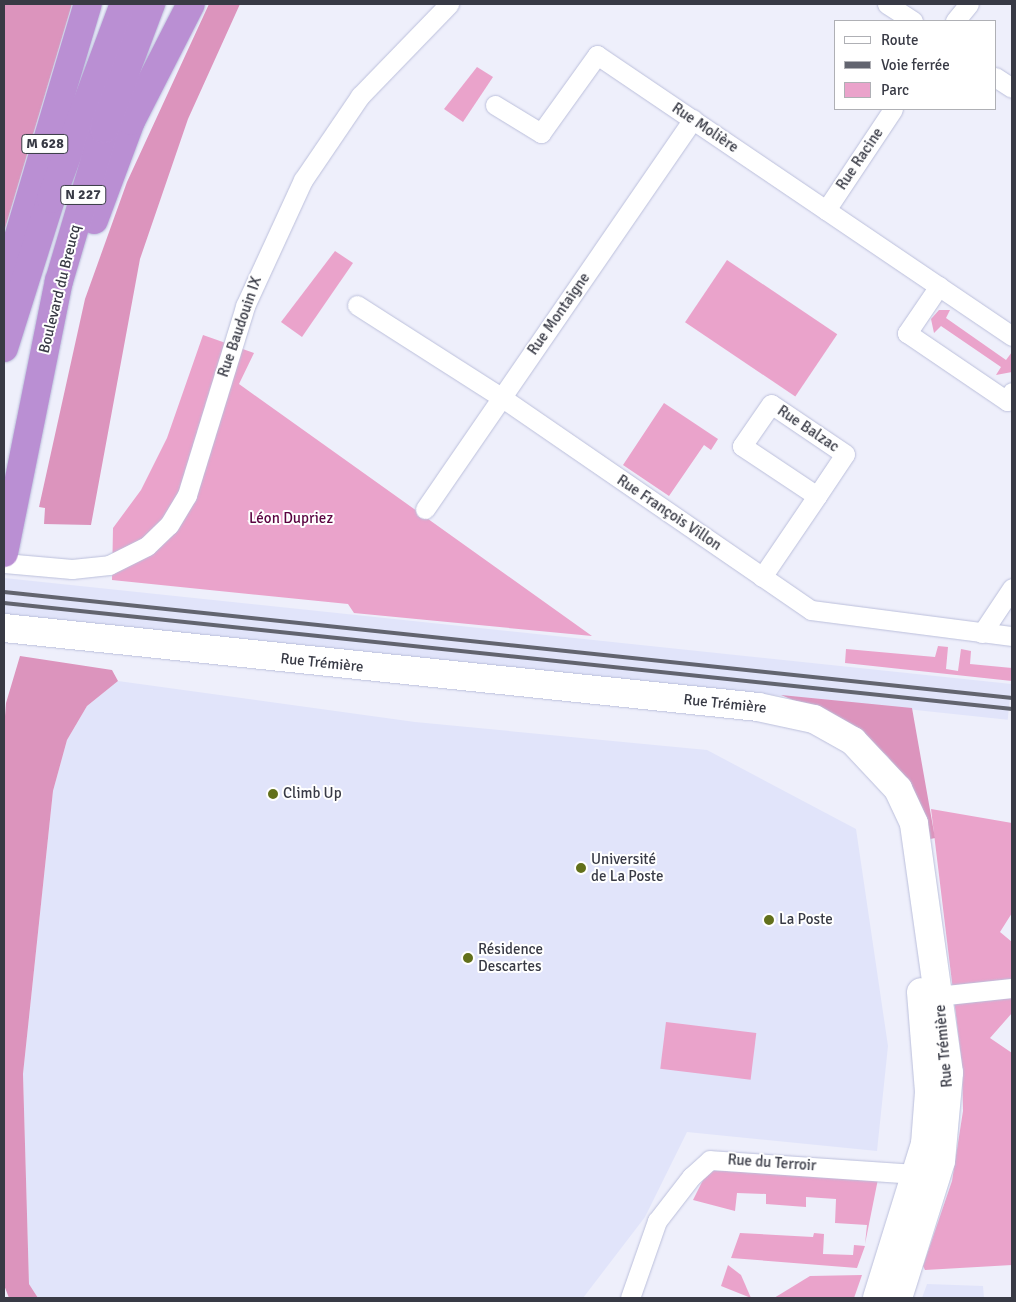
<!DOCTYPE html>
<meta charset="utf-8">
<style>
body{margin:0}
#map{position:relative;width:1016px;height:1302px;overflow:hidden;background:#eeeffb;font-family:Signika,sans-serif}
div>[style]{position:absolute}
.built>*{inset:0;background:#e1e4fa;transform-origin:0 0}
.green>*{inset:0;background:#eaa3cb;transform-origin:0 0}
.forest>*{inset:0;background:#dc94bd}
.roads{filter:drop-shadow(0 0 1px #bbbfdb) drop-shadow(0 0 1px #bbbfdb)}
.street>*{height:19px;margin:-9.5px;padding:0 9.5px;transform-origin:9.5px;border-radius:9.5px;background:#fff}
.secondary>*{height:28px;margin:-14px;padding:0 14px;transform-origin:14px;border-radius:14px;background:#fff}
.highway>*{height:28px;margin:-14px;padding:0 14px;transform-origin:14px;border-radius:14px;background:#ba8fd3}
.rail>*{height:4px;margin:-2px;padding:0 2px;transform-origin:2px;border-radius:2px;background:#62646f}
.dots>*{width:14px;height:14px;translate:-50% -50%;box-sizing:border-box;border:2px solid #fff;border-radius:50%}
span{translate:-50% -50%;white-space:nowrap;text-align:center;line-height:1.15;-webkit-text-stroke:4px #fff;paint-order:stroke}
.shield-label span{padding:1px 4px;background:#fff;border:1px solid;border-radius:4px;-webkit-text-stroke-width:0}
.shield-label{font-size:14px;color:#383a45;font-weight:700}
.street-label{font-size:15px;color:#383a45}
.park-label{font-size:15px;color:#5b0441}
.poi-label{font-size:15px;color:#383a45}
.left{translate:0 -50%;text-align:left}
.frame{position:absolute;inset:0;border:5px solid #383a45;pointer-events:none}
.legend{position:absolute;left:834px;top:20px;width:162px;height:90px;box-sizing:border-box;background:#fff;border:1px solid #afb0b5;margin:0;padding:6px 9px;list-style:none;font-size:15px;color:#383a45}
.legend li{display:flex;align-items:center;gap:10px;height:25px}
.legend b{width:25px;border:1px solid #afb0b5}
</style>
<div id="map">
<div class="built">
<div style="left:4px;top:578px;width:1013px;height:36px;rotate:6deg"></div>
<div style="clip-path:polygon(118px 681px,415px 722px,707px 750px,856px 829px,888px 1046px,877px 1151px,687px 1132px,645px 1217px,583px 1298px,38px 1298px,29px 1284px,23px 1074px,53px 791px,67px 740px,87px 706px)"></div>
<div style="clip-path:polygon(927px 1284px,983px 1286px,984px 1298px,922px 1298px)"></div>
</div>
<div class="green">
<div style="clip-path:polygon(477px 67px,493px 77px,463px 122px,444px 109px)"></div>
<div style="clip-path:polygon(335px 251px,353px 263px,302px 337px,281px 322px)"></div>
<div style="left:727px;top:260px;width:133px;height:75px;rotate:34deg"></div>
<div style="clip-path:polygon(939px 310px,950px 310px,946px 318px,1006px 360px,1012px 352px,1012px 372px,996px 375px,1001px 367px,941px 326px,934px 333px,931px 319px)"></div>
<div style="clip-path:polygon(203px 335px,254px 353px,239px 384px,592px 636px,354px 613px,348px 604px,112px 580px,113px 528px,141px 490px,167px 438px)"></div>
<div style="clip-path:polygon(664px 403px,718px 439px,711px 450px,704px 445px,669px 496px,623px 465px)"></div>
<div style="clip-path:polygon(938px 646px,948px 647px,946px 669px,958px 671px,961px 649px,971px 651px,970px 664px,1012px 668px,1012px 681px,845px 663px,846px 649px,935px 657px)"></div>
<div style="clip-path:polygon(931px 809px,1012px 823px,1012px 913px,1000px 932px,1012px 942px,1012px 1013px,990px 1038px,1012px 1053px,1012px 1265px,925px 1270px,923px 1266px,952px 1181px,963px 1111px,962px 1065px)"></div>
<div style="left:666px;top:1022px;width:91px;height:47px;rotate:7deg"></div>
<div style="clip-path:polygon(708px 1170px,878px 1179px,865px 1244px,867px 1225px,835px 1223px,836px 1199px,806px 1197px,806px 1207px,766px 1204px,766px 1194px,737px 1193px,735px 1211px,693px 1200px)"></div>
<div style="clip-path:polygon(740px 1233px,813px 1237px,814px 1233px,824px 1234px,823px 1254px,853px 1255px,854px 1245px,865px 1246px,857px 1268px,731px 1258px)"></div>
<div style="clip-path:polygon(728px 1265px,741px 1275px,751px 1298px,721px 1286px)"></div>
<div style="clip-path:polygon(862px 1275px,854px 1298px,774px 1298px,810px 1276px)"></div>
</div>
<div class="forest">
<div style="clip-path:polygon(4px 4px,72px 4px,4px 232px)"></div>
<div style="clip-path:polygon(209px 4px,240px 4px,188px 119px,140px 259px,91px 525px,44px 524px,45px 508px,39px 507px,85px 299px,127px 182px)"></div>
<div style="clip-path:polygon(20px 656px,112px 670px,118px 681px,87px 706px,67px 740px,53px 791px,23px 1074px,29px 1284px,38px 1298px,9px 1298px,4px 1285px,4px 729px,6px 703px)"></div>
<div style="clip-path:polygon(781px 695px,912px 708px,935px 838px,926px 840px,907px 786px,888px 757px,854px 726px)"></div>
</div>
<div class="roads">
<div class="street">
<div style="left:887px;top:4px;width:31px;rotate:33deg"></div>
<div style="left:955px;top:21px;width:22px;rotate:-51deg"></div>
<div style="left:995px;top:77px;width:20px;rotate:33deg"></div>
<div style="left:495px;top:105px;width:54px;rotate:31.3deg"></div>
<div style="left:541px;top:133px;width:96px;rotate:-54.3deg"></div>
<div style="left:597px;top:55px;width:501px;rotate:34.1deg"></div>
<div style="left:826px;top:210px;width:121px;rotate:-56.4deg"></div>
<div style="left:939px;top:286px;width:57px;rotate:124.2deg"></div>
<div style="left:907px;top:333px;width:121px;rotate:34.2deg"></div>
<div style="left:1007px;top:401px;width:10px;rotate:-61deg"></div>
<div style="left:357px;top:305px;width:171px;rotate:32.6deg"></div>
<div style="left:501px;top:397px;width:376px;rotate:34.5deg"></div>
<div style="left:811px;top:610px;width:203px;rotate:7.4deg"></div>
<div style="left:425px;top:509px;width:473px;rotate:-55.5deg"></div>
<div style="left:4px;top:563px;width:68px;rotate:5deg"></div>
<div style="left:72px;top:569px;width:37px;rotate:-6deg"></div>
<div style="left:109px;top:565px;width:42px;rotate:-26.6deg"></div>
<div style="left:147px;top:546px;width:30px;rotate:-44deg"></div>
<div style="left:169px;top:525px;width:35px;rotate:-59deg"></div>
<div style="left:187px;top:495px;width:198px;rotate:-72.9deg"></div>
<div style="left:245px;top:306px;width:139px;rotate:-65.3deg"></div>
<div style="left:303px;top:180px;width:102px;rotate:-55.8deg"></div>
<div style="left:360px;top:96px;width:128px;rotate:-45.9deg"></div>
<div style="left:762px;top:577px;width:98px;rotate:-55.8deg"></div>
<div style="left:817px;top:496px;width:50px;rotate:-56.3deg"></div>
<div style="left:845px;top:454px;width:89px;rotate:-146deg"></div>
<div style="left:771px;top:404px;width:51px;rotate:124.6deg"></div>
<div style="left:742px;top:446px;width:90px;rotate:33.7deg"></div>
<div style="left:982px;top:633px;width:54px;rotate:-56.3deg"></div>
<div style="left:928px;top:997px;width:84px;rotate:-6.1deg"></div>
<div style="left:630px;top:1298px;width:82px;rotate:-70.7deg"></div>
<div style="left:657px;top:1221px;width:56px;rotate:-52.3deg"></div>
<div style="left:691px;top:1177px;width:25px;rotate:-42deg"></div>
<div style="left:710px;top:1160px;width:219px;rotate:3.9deg"></div>
</div>
<div class="secondary">
<div style="left:4px;top:628px;width:758px;rotate:5.98deg"></div>
<div style="left:758px;top:707px;width:57px;rotate:12.1deg"></div>
<div style="left:814px;top:719px;width:45px;rotate:29.4deg"></div>
<div style="left:853px;top:741px;width:66px;rotate:46.8deg"></div>
<div style="left:898px;top:789px;width:38px;rotate:65deg"></div>
<div style="left:914px;top:824px;width:251px;rotate:82deg"></div>
<div style="left:949px;top:1073px;width:88px;rotate:95.2deg"></div>
<div style="left:941px;top:1161px;width:144px;rotate:107.4deg"></div>
<div style="left:877px;top:1298px;width:161px;rotate:-72.7deg"></div>
<div style="left:925px;top:1144px;width:52px;rotate:-85.6deg"></div>
<div style="left:929px;top:1092px;width:100px;rotate:-94.6deg"></div>
</div>
<div class="highway">
<div style="left:94px;top:220px;width:106px;rotate:-69.5deg"></div>
<div style="left:131px;top:121px;width:131px;rotate:-62.9deg"></div>
<div style="left:4px;top:285px;width:293px;rotate:-73.4deg"></div>
<div style="left:4px;top:348px;width:156px;rotate:-72.5deg"></div>
<div style="left:51px;top:199px;width:208px;rotate:-69.5deg"></div>
<div style="left:4px;top:553px;width:278px;rotate:-78.6deg"></div>
<div style="left:59px;top:281px;width:159px;rotate:-73.5deg"></div>
<div style="left:104px;top:129px;width:134px;rotate:-69.4deg"></div>
</div>
</div>
<div class="rail">
<div style="left:4px;top:592px;width:1014px;rotate:6deg"></div>
<div style="left:4px;top:603px;width:1014px;rotate:6deg"></div>
</div>
<div class="dots">
<div style="left:273px;top:794px;background:#62701b"></div>
<div style="left:581px;top:868px;background:#62701b"></div>
<div style="left:769px;top:920px;background:#62701b"></div>
<div style="left:468px;top:958px;background:#62701b"></div>
</div>
<div class="shield-label">
<span style="left:45px;top:144px">M 628</span>
<span style="left:83px;top:195px">N 227</span>
</div>
<div class="street-label">
<span style="left:705px;top:128px;rotate:34deg">Rue Molière</span>
<span style="left:860px;top:159px;rotate:-56deg">Rue Racine</span>
<span style="left:60px;top:289px;rotate:-76deg">Boulevard du Breucq</span>
<span style="left:559px;top:314px;rotate:-55deg">Rue Montaigne</span>
<span style="left:240px;top:327px;rotate:-71deg">Rue Baudouin IX</span>
<span style="left:808px;top:429px;rotate:34deg">Rue Balzac</span>
<span style="left:669px;top:513px;rotate:34deg">Rue François Villon</span>
<span style="left:322px;top:663px;rotate:6deg">Rue Trémière</span>
<span style="left:725px;top:704px;rotate:6deg">Rue Trémière</span>
<span style="left:944px;top:1046px;rotate:-95deg">Rue Trémière</span>
<span style="left:772px;top:1163px;rotate:4deg">Rue du Terroir</span>
</div>
<div class="park-label">
<span style="left:291px;top:519px">Léon Dupriez</span>
</div>
<div class="poi-label">
<span class="left" style="left:283px;top:794px">Climb Up</span>
<span class="left" style="left:591px;top:868px">Université<br>de La Poste</span>
<span class="left" style="left:779px;top:920px">La Poste</span>
<span class="left" style="left:478px;top:958px">Résidence<br>Descartes</span>
</div>
<div class="frame"></div>
<ul class="legend">
<li><b style="height:6px;background:#fff"></b>Route</li>
<li><b style="height:6px;background:#62646f"></b>Voie ferrée</li>
<li><b style="height:14px;background:#eaa3cb"></b>Parc</li>
</ul>
</div>
